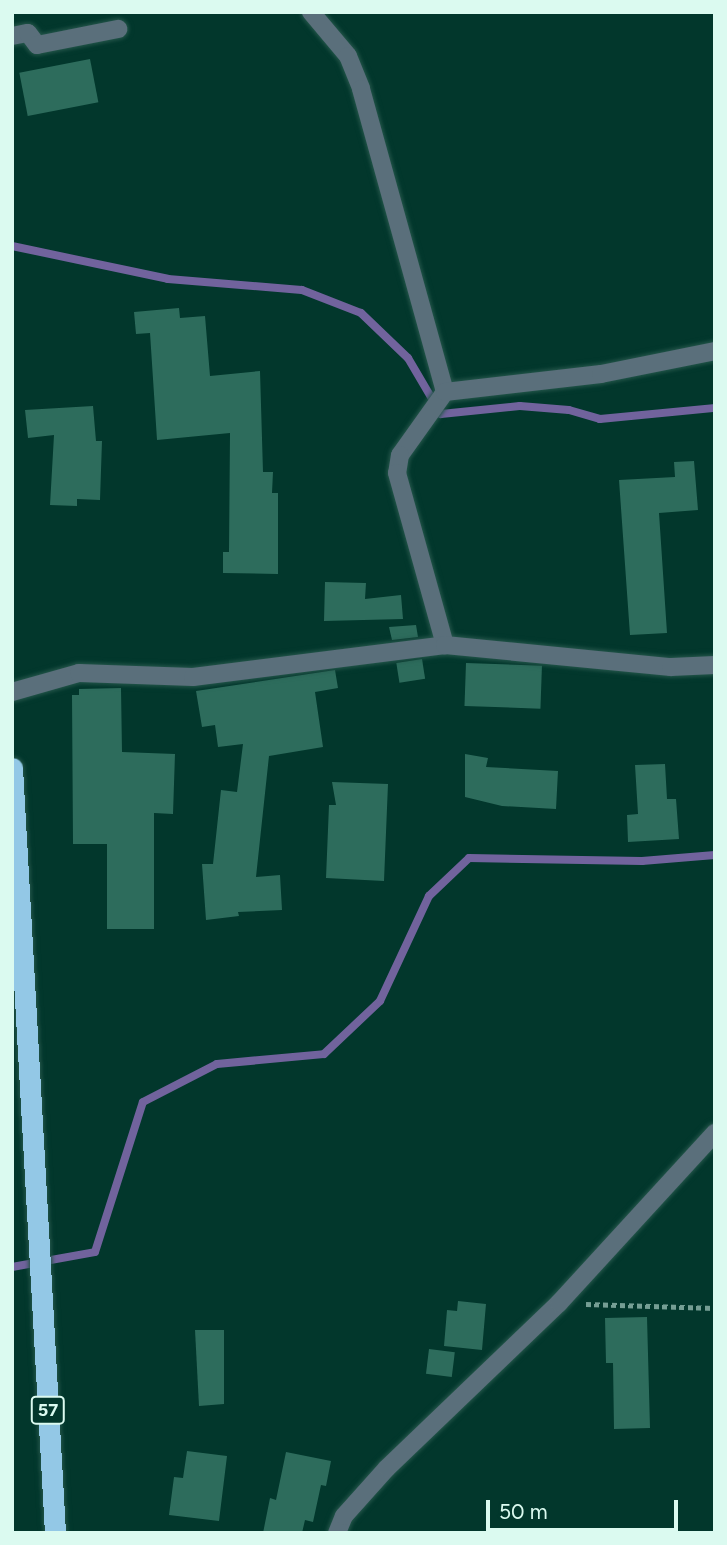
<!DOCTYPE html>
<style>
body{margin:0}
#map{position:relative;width:727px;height:1545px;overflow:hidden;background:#02372c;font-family:Figtree,sans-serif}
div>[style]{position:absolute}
.stream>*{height:8px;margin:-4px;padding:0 4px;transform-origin:4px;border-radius:4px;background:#71639d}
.building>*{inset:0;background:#2d6c5c;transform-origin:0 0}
.path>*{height:4.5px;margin-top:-2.25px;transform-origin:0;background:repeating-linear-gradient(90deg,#759e94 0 5px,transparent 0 8.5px)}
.roads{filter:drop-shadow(0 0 2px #25564b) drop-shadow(0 0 2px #25564b)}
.minor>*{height:18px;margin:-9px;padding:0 9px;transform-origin:9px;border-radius:9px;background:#5a6f7b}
.highway>*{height:21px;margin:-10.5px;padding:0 10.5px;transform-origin:10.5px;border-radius:10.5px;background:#93c8e6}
span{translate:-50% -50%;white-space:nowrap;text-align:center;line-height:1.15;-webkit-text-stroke:7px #02372c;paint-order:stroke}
.shield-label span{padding:2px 5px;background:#02372c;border:2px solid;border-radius:5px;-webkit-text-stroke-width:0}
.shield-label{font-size:18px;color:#dbfaf0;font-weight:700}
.frame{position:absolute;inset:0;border:14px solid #dbfaf0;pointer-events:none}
.scale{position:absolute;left:486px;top:1500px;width:192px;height:32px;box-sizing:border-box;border:4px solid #dbfaf0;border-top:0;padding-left:9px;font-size:21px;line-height:24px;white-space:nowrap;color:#dbfaf0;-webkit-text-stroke:5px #02372c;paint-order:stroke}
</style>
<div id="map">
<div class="stream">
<div style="left:12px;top:246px;width:159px;rotate:11.9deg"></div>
<div style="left:168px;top:279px;width:134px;rotate:4.7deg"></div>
<div style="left:302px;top:290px;width:63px;rotate:21.3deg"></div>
<div style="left:361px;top:313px;width:65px;rotate:43.8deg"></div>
<div style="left:408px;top:358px;width:65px;rotate:59.5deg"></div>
<div style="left:441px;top:414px;width:79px;rotate:-5.8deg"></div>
<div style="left:520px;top:406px;width:49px;rotate:4.7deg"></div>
<div style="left:569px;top:410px;width:32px;rotate:16deg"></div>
<div style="left:600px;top:419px;width:116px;rotate:-5.5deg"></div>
<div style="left:12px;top:1267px;width:84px;rotate:-10.2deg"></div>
<div style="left:95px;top:1252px;width:157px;rotate:-72.3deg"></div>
<div style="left:143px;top:1102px;width:83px;rotate:-27.2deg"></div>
<div style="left:217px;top:1064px;width:107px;rotate:-5.3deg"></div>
<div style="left:324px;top:1054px;width:77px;rotate:-43.4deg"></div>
<div style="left:380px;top:1001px;width:116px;rotate:-65deg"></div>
<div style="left:429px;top:896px;width:55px;rotate:-43.5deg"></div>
<div style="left:469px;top:858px;width:173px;rotate:1deg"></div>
<div style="left:642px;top:861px;width:73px;rotate:-4.7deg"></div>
</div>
<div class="building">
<div style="left:90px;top:59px;width:44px;height:72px;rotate:79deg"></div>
<div style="clip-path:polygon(179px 308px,180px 318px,205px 316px,210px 376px,260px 371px,263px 472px,273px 472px,272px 493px,278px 493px,278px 574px,223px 573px,223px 552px,229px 552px,230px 433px,157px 440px,150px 333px,136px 334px,134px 312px)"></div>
<div style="clip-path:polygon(93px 406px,96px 441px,102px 441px,100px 500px,77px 499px,77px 506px,50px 505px,54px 435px,28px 438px,25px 410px)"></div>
<div style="clip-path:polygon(694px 461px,698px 510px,659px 513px,667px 633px,630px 635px,619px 480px,675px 477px,674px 462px)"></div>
<div style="clip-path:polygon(325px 582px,366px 583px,365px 599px,401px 595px,403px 619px,324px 621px)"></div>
<div style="clip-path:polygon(416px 625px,418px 637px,392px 640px,389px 627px)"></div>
<div style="left:422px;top:659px;width:20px;height:26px;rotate:81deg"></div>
<div style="left:466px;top:663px;width:76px;height:43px;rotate:2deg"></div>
<div style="clip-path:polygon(335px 670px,338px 688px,315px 692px,323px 747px,269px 756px,256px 877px,280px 875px,282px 910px,238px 912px,239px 916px,206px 920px,202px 864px,213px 864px,221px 790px,237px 792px,243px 744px,218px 747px,215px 725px,202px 727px,196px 691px)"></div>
<div style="clip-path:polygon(121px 688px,122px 752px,175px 754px,173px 814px,154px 813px,154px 929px,107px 929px,107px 844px,73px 844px,72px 695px,79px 695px,79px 689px)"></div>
<div style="clip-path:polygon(465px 754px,488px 758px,486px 767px,558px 771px,556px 809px,502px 806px,465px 797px)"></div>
<div style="clip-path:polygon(665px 764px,667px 799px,676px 799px,679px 839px,628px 842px,627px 815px,638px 814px,635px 765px)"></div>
<div style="clip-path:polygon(332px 782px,388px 784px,384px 881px,326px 878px,329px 805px,336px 805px)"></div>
<div style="clip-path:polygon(458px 1301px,486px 1304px,482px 1350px,444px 1346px,447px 1310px,457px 1311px)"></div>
<div style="clip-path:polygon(647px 1317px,650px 1428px,614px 1429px,613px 1363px,606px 1363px,605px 1318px)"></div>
<div style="clip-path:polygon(195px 1330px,224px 1330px,224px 1404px,199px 1406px)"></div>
<div style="left:429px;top:1349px;width:26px;height:25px;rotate:7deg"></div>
<div style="clip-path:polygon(187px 1451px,227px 1456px,219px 1521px,169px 1515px,174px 1477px,183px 1478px)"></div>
<div style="clip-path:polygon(286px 1452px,331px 1461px,326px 1486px,321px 1485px,313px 1522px,305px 1520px,302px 1533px,263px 1533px,270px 1498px,276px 1500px)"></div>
</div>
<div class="path">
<div style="left:586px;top:1304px;width:129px;rotate:1.8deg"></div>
</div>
<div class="roads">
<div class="minor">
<div style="left:311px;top:12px;width:57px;rotate:49.9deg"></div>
<div style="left:348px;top:56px;width:35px;rotate:68deg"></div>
<div style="left:361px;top:89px;width:314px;rotate:74.5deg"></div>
<div style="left:445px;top:392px;width:77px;rotate:125.5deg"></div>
<div style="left:400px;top:455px;width:18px;rotate:99deg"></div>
<div style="left:397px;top:473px;width:179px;rotate:74.4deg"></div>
<div style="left:12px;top:36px;width:16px;rotate:-11deg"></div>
<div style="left:28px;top:33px;width:15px;rotate:53deg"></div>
<div style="left:37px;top:45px;width:83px;rotate:-11.2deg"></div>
<div style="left:445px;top:392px;width:157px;rotate:-6.6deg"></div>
<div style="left:601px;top:374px;width:116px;rotate:-11.4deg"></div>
<div style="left:12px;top:692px;width:70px;rotate:-15.8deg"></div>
<div style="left:79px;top:673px;width:114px;rotate:2deg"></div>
<div style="left:193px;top:677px;width:254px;rotate:-7.2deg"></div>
<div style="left:445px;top:645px;width:227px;rotate:5.6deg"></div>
<div style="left:671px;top:667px;width:44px;rotate:-2.6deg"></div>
<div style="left:337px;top:1533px;width:18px;rotate:-68deg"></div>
<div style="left:344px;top:1516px;width:64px;rotate:-48.1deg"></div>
<div style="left:387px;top:1468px;width:238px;rotate:-43.8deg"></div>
<div style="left:559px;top:1303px;width:231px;rotate:-47.5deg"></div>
</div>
<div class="highway">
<div style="left:12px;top:768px;width:766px;rotate:86.78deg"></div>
</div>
</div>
<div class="shield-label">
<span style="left:48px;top:1410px">57</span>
</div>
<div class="frame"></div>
<div class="scale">50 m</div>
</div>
